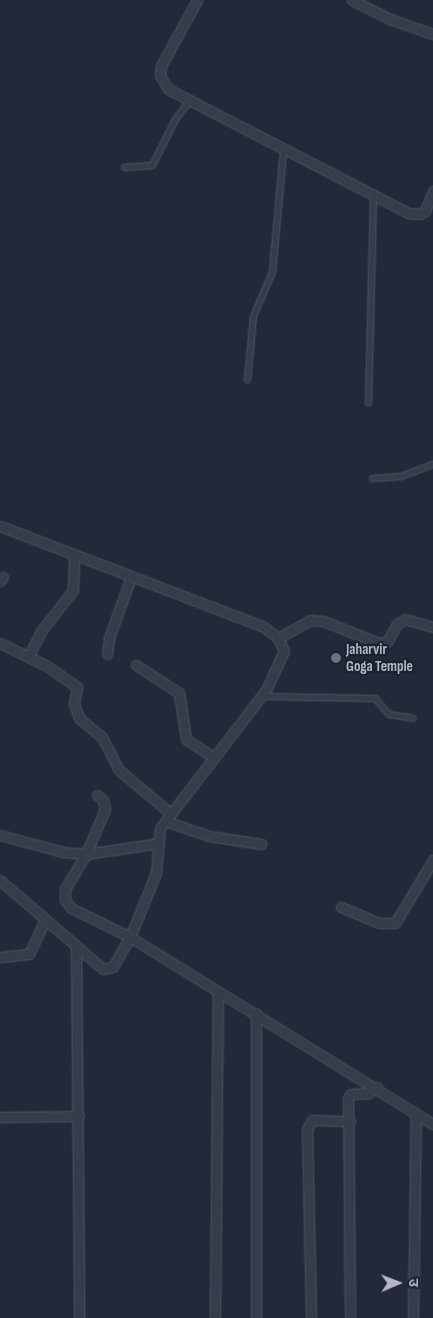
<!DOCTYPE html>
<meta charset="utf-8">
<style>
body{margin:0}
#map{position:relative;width:433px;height:1318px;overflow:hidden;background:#232939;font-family:"Sofia Sans Condensed","Noto Sans Devanagari",sans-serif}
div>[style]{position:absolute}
.roads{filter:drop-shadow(0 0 1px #525665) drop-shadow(0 0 1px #525665)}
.lane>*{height:4.5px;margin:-2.25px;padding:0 2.25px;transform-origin:2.25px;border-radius:2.25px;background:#373c4a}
.street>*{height:9px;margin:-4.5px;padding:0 4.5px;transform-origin:4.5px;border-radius:4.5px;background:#373c4a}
.dots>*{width:14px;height:14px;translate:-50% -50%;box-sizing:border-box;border:2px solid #1c212f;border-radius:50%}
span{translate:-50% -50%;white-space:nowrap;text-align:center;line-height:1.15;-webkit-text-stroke:4.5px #1c212f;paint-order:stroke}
.poi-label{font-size:15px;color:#b2b6c6;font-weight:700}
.left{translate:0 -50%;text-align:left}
.north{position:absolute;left:373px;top:1258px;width:50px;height:50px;-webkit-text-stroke:4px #1c212f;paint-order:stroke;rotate:89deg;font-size:14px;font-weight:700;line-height:20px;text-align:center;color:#b2b6c6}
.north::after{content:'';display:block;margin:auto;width:18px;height:22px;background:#b2b6c6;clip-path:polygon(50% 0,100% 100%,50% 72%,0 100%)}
</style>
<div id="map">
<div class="roads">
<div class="lane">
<div style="left:124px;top:167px;width:28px;rotate:-4deg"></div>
<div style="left:152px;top:165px;width:51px;rotate:-63.4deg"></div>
<div style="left:175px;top:119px;width:23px;rotate:-52deg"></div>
<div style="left:247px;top:380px;width:64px;rotate:-84.6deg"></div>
<div style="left:253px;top:316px;width:48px;rotate:-66.6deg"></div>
<div style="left:272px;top:272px;width:122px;rotate:-84.8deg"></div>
<div style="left:368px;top:403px;width:206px;rotate:-88.6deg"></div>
<div style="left:372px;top:478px;width:29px;rotate:-4deg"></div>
<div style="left:401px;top:476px;width:34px;rotate:-21deg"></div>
<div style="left:262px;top:696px;width:113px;rotate:1deg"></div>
<div style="left:375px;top:698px;width:21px;rotate:49deg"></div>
<div style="left:389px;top:714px;width:24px;rotate:9deg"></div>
</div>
<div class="street">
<div style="left:197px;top:0;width:75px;rotate:118.6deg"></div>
<div style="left:161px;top:66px;width:9px;rotate:96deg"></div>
<div style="left:160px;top:75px;width:16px;rotate:60deg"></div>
<div style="left:168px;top:89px;width:270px;rotate:27.3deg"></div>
<div style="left:408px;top:213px;width:12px;rotate:5deg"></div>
<div style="left:420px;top:214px;width:6px;rotate:-31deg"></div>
<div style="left:425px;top:211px;width:22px;rotate:-68deg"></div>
<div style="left:352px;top:0;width:42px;rotate:26.6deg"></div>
<div style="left:390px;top:19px;width:46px;rotate:19.2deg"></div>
<div style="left:0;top:526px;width:283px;rotate:20.9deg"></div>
<div style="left:264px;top:627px;width:18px;rotate:38deg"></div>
<div style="left:278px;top:638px;width:14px;rotate:65deg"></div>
<div style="left:284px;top:651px;width:43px;rotate:114.8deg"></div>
<div style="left:266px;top:690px;width:174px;rotate:127.5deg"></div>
<div style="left:160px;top:828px;width:45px;rotate:95.1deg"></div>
<div style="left:156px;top:873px;width:69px;rotate:112.1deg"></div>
<div style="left:130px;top:937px;width:34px;rotate:120deg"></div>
<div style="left:113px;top:967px;width:10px;rotate:169deg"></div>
<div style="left:103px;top:969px;width:136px;rotate:-139.2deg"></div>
<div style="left:0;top:581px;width:5px;rotate:-53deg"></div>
<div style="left:278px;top:638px;width:37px;rotate:-29deg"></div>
<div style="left:310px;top:620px;width:13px;rotate:4deg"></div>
<div style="left:323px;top:621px;width:60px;rotate:21.4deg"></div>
<div style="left:379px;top:643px;width:8px;rotate:-7deg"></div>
<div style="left:387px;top:642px;width:21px;rotate:-61deg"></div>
<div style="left:397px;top:624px;width:9px;rotate:-32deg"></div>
<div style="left:405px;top:619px;width:29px;rotate:16deg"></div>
<div style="left:0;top:643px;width:52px;rotate:26.1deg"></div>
<div style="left:47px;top:666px;width:37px;rotate:35deg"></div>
<div style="left:77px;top:687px;width:17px;rotate:100deg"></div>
<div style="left:74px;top:704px;width:15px;rotate:70deg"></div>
<div style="left:79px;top:718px;width:30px;rotate:40deg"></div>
<div style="left:102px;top:737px;width:36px;rotate:63deg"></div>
<div style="left:118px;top:769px;width:68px;rotate:40.2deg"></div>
<div style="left:107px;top:654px;width:16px;rotate:-83deg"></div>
<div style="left:109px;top:638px;width:65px;rotate:-70.2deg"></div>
<div style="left:28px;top:657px;width:30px;rotate:-63deg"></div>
<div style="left:42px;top:630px;width:51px;rotate:-52.2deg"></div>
<div style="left:73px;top:590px;width:36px;rotate:-88deg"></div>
<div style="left:136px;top:665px;width:51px;rotate:33.1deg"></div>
<div style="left:179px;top:693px;width:47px;rotate:81.3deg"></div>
<div style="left:186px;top:739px;width:32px;rotate:34deg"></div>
<div style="left:97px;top:795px;width:8px;rotate:40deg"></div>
<div style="left:103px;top:800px;width:9px;rotate:77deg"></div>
<div style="left:105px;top:809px;width:49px;rotate:112.9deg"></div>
<div style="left:86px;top:854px;width:41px;rotate:121deg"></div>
<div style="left:65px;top:889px;width:11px;rotate:90deg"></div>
<div style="left:65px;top:900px;width:10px;rotate:53deg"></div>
<div style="left:71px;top:908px;width:66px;rotate:26.2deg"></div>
<div style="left:130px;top:937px;width:356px;rotate:31.7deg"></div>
<div style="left:165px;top:821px;width:46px;rotate:18.8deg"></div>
<div style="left:209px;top:836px;width:53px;rotate:8.7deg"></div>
<div style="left:0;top:835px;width:65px;rotate:15.1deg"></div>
<div style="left:63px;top:852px;width:23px;rotate:5deg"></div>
<div style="left:86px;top:854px;width:74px;rotate:-8.6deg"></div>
<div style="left:341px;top:907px;width:41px;rotate:22.8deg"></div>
<div style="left:379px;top:923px;width:16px"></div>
<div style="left:395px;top:923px;width:74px;rotate:-58.9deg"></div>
<div style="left:76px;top:946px;width:372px;rotate:89.5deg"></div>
<div style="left:0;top:957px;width:29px;rotate:-6deg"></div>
<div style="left:29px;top:954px;width:38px;rotate:-65deg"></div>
<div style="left:0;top:1117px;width:79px;rotate:-0.7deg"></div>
<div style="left:215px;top:1318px;width:326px;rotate:-89.5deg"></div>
<div style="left:256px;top:1318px;width:305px;rotate:-90deg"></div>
<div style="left:311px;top:1318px;width:189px;rotate:-91.2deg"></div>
<div style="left:307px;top:1129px;width:10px;rotate:-61deg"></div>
<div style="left:312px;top:1120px;width:38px;rotate:2deg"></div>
<div style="left:350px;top:1318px;width:220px;rotate:-90.5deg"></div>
<div style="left:348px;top:1098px;width:5px;rotate:-53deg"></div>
<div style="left:351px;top:1094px;width:18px;rotate:-3deg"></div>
<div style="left:369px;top:1093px;width:10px;rotate:-37deg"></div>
<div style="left:413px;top:1318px;width:205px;rotate:-89.2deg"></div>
</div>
</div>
<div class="dots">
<div style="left:336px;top:658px;background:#6b7280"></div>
</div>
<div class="poi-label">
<span class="left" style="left:346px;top:658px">Jaharvir<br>Goga Temple</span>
</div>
<div class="north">उ</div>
</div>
